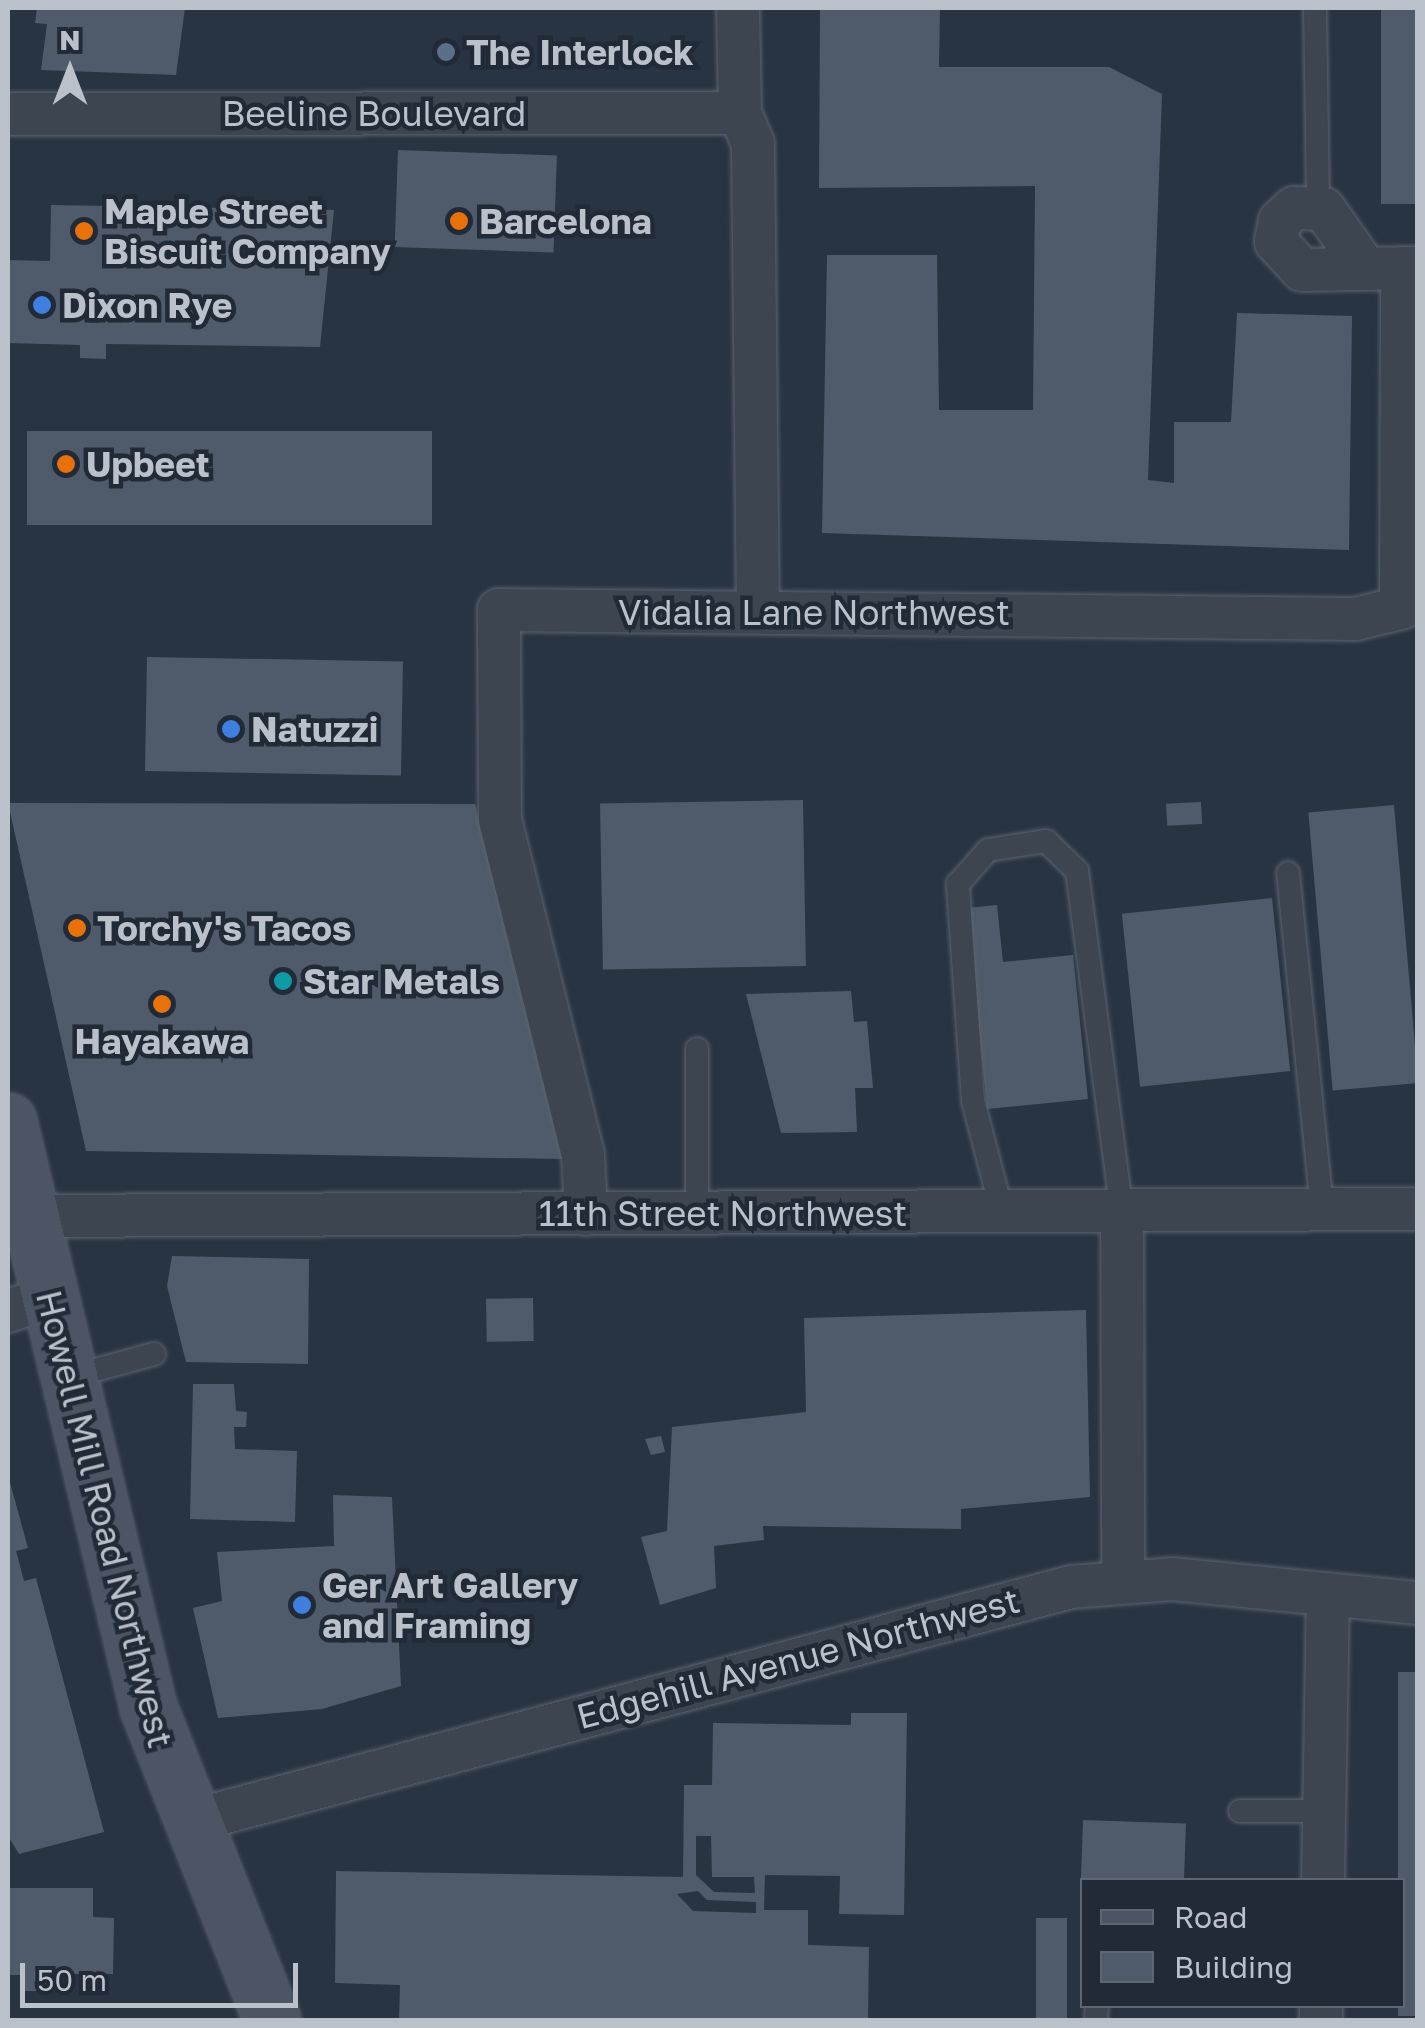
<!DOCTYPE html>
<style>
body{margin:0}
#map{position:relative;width:1425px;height:2028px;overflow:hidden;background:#293442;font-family:"Golos Text",sans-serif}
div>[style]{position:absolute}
.building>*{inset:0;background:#4f5b6a;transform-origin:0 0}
.roads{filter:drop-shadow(0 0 2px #5b636f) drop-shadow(0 0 2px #5b636f)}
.service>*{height:22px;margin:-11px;padding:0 11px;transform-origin:11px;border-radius:11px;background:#3d4551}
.minor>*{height:42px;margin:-21px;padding:0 21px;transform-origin:21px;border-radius:21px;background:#3d4551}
.secondary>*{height:55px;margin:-27.5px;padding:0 27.5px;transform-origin:27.5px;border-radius:27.5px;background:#4b5564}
.dots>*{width:28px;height:28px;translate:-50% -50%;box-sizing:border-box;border:5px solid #212a37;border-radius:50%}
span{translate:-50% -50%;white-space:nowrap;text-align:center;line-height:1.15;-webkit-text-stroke:9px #212a37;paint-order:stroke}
.poi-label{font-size:35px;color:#bac1cb;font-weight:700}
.left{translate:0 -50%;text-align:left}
.street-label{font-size:35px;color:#bac1cb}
.frame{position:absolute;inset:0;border:10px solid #bac1cb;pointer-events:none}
.legend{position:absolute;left:1080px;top:1878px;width:325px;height:130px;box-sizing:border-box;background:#212a37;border:2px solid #5e6672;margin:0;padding:12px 18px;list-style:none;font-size:30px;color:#bac1cb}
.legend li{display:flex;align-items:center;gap:20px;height:50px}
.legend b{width:50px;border:2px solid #5e6672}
.north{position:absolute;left:20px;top:20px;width:100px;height:100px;-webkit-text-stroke:8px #212a37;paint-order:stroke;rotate:0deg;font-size:28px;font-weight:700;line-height:40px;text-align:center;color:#bac1cb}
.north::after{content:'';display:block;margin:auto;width:35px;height:45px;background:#bac1cb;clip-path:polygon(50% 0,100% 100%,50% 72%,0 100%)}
.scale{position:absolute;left:20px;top:1963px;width:278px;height:45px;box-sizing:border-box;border:5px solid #bac1cb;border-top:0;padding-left:12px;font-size:30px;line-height:35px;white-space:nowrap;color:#bac1cb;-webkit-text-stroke:8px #212a37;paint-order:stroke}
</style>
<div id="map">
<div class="building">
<div style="clip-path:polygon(37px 8px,185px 8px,176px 75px,41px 70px,47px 24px,35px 23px)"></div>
<div style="clip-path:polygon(820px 8px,940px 8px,939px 67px,1109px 67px,1162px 94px,1148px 480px,1174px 483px,1174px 422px,1231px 422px,1237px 313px,1352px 316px,1349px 550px,822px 533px,827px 255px,937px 255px,939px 410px,1033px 410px,1035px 186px,819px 188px)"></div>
<div style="left:1381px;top:8px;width:37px;height:196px"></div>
<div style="left:398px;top:150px;width:159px;height:97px;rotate:2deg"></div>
<div style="clip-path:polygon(51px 205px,334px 210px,320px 347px,106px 344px,106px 359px,80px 358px,80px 345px,8px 343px,8px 260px,50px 261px)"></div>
<div style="left:27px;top:431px;width:405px;height:94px"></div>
<div style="left:147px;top:657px;width:256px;height:114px;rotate:1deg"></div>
<div style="left:803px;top:800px;width:166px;height:203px;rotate:89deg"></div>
<div style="left:1201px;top:802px;width:22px;height:35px;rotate:87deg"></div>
<div style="clip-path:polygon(8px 803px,475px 804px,562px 1159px,86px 1151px)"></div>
<div style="left:1394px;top:805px;width:279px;height:86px;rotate:85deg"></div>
<div style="left:1272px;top:898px;width:174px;height:151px;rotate:84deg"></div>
<div style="clip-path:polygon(997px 905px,1003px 962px,1073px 955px,1088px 1099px,987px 1109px,967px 908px)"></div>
<div style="clip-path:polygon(851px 991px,854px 1022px,867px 1021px,873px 1088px,855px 1088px,857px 1132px,781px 1133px,746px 994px)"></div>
<div style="clip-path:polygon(172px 1256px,309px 1259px,308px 1364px,186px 1362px,167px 1286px)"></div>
<div style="left:533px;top:1298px;width:43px;height:47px;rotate:89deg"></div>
<div style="clip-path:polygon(1086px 1310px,1090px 1497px,961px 1509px,961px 1529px,763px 1526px,764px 1540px,714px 1546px,716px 1588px,660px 1605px,641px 1537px,667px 1531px,672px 1427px,806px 1412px,804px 1318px)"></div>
<div style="clip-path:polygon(193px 1384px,234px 1384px,236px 1411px,247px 1412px,246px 1427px,234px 1427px,235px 1449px,297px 1451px,295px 1522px,190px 1519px)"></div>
<div style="clip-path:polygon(661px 1436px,665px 1452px,651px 1455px,645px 1439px)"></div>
<div style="clip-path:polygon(8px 1475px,28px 1548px,16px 1551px,24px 1581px,36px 1578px,104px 1832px,19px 1854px,8px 1836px)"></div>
<div style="clip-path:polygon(333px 1495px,392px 1497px,401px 1686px,322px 1709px,218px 1718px,193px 1608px,222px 1601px,217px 1552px,334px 1546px)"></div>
<div style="left:1398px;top:1672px;width:20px;height:344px"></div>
<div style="clip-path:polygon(evenodd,851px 1713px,907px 1713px,904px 1915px,839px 1914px,840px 1876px,765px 1875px,764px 1910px,808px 1910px,808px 1945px,869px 1947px,868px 2020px,399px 2020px,400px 1985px,335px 1983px,336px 1871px,683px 1877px,684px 1785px,712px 1785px,713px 1723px,851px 1725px,851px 1713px,696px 1836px,711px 1836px,712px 1877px,754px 1877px,755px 1893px,714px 1892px,696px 1875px,696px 1836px,851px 1713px,698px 1891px,707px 1900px,756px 1902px,756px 1913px,693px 1911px,677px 1894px,698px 1891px)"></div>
<div style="left:1083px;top:1820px;width:103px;height:60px;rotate:2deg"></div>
<div style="clip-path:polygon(8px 1888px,93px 1888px,93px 1917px,114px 1918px,113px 1974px,59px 1974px,59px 1991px,22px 1991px,22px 1975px,8px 1975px)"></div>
<div style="left:1036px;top:1918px;width:31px;height:102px"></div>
</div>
<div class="roads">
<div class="service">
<div style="left:1315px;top:8px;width:200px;rotate:89.1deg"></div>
<div style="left:1288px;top:873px;width:338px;rotate:84.2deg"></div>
<div style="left:697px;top:1049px;width:164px;rotate:90deg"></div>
<div style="left:1002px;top:1212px;width:115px;rotate:-104.6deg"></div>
<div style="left:973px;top:1101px;width:218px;rotate:-94deg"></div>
<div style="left:958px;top:884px;width:45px;rotate:-48.6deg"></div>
<div style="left:988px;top:850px;width:59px;rotate:-8.8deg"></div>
<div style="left:1046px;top:841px;width:43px;rotate:44.1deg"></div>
<div style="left:1077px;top:871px;width:343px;rotate:82.5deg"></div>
<div style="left:73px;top:1376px;width:84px;rotate:-15.2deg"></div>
<div style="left:1240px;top:1811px;width:84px"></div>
<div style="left:1096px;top:2020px;width:14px;rotate:-86deg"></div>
</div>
<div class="minor">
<div style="left:738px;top:8px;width:105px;rotate:88.9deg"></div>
<div style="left:740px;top:113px;width:33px;rotate:67deg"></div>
<div style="left:753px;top:143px;width:466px;rotate:89.4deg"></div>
<div style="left:8px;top:114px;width:732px;rotate:-0.08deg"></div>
<div style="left:1366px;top:269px;width:73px;rotate:-125deg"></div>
<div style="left:1324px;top:209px;width:30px;rotate:-178deg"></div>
<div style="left:1294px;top:208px;width:19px;rotate:137deg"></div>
<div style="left:1280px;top:221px;width:21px;rotate:101deg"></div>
<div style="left:1276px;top:242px;width:38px;rotate:47deg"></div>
<div style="left:1302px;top:270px;width:116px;rotate:-1deg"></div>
<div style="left:1122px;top:1211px;width:368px;rotate:89.8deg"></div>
<div style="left:586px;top:1214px;width:59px;rotate:-92.9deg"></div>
<div style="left:583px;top:1155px;width:346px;rotate:-103.9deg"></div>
<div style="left:500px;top:819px;width:209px;rotate:-90.3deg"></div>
<div style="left:499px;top:610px;width:856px;rotate:0.6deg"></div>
<div style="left:1355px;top:619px;width:47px;rotate:-13.4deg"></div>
<div style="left:1401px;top:608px;width:340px;rotate:-89.8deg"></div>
<div style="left:28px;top:1216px;width:1390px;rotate:-0.29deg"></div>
<div style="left:8px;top:1311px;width:41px;rotate:-18.4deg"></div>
<div style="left:188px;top:1822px;width:914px;rotate:-14.9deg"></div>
<div style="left:1071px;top:1587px;width:101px;rotate:-4.5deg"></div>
<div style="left:1172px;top:1579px;width:247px;rotate:5.6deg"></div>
<div style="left:1323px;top:1880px;width:286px;rotate:-89deg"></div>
<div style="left:1321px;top:2020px;width:14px;rotate:-90deg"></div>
</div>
<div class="secondary">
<div style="left:8px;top:1121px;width:602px;rotate:76.56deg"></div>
<div style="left:148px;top:1707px;width:337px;rotate:68.4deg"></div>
</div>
</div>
<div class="dots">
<div style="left:446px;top:52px;background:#5c6f8a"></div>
<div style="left:459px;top:221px;background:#e8710a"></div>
<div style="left:84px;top:231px;background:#e8710a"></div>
<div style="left:42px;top:305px;background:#3f7fe0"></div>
<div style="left:66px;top:464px;background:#e8710a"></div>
<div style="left:231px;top:729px;background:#3f7fe0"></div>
<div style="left:77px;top:928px;background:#e8710a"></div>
<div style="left:283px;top:981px;background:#0f9aa8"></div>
<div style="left:162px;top:1004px;background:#e8710a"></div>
<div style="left:302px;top:1605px;background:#3f7fe0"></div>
</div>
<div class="poi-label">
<span class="left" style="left:466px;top:52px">The Interlock</span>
<span class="left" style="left:104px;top:231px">Maple Street<br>Biscuit Company</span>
<span class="left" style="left:479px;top:221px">Barcelona</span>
<span class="left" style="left:62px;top:305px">Dixon Rye</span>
<span class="left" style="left:86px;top:464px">Upbeet</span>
<span class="left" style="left:251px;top:729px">Natuzzi</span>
<span class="left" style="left:97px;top:928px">Torchy's Tacos</span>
<span class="left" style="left:303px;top:981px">Star Metals</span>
<span style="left:162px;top:1041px">Hayakawa</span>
<span class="left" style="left:322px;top:1605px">Ger Art Gallery<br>and Framing</span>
</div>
<div class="street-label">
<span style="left:374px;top:113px">Beeline Boulevard</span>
<span style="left:814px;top:612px">Vidalia Lane Northwest</span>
<span style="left:723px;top:1213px">11th Street Northwest</span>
<span style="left:105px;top:1519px;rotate:76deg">Howell Mill Road Northwest</span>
<span style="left:798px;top:1658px;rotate:-15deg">Edgehill Avenue Northwest</span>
</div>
<div class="frame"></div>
<ul class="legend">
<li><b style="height:12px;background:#4b5564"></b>Road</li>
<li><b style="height:28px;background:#4f5b6a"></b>Building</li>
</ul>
<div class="north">N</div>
<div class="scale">50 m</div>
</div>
